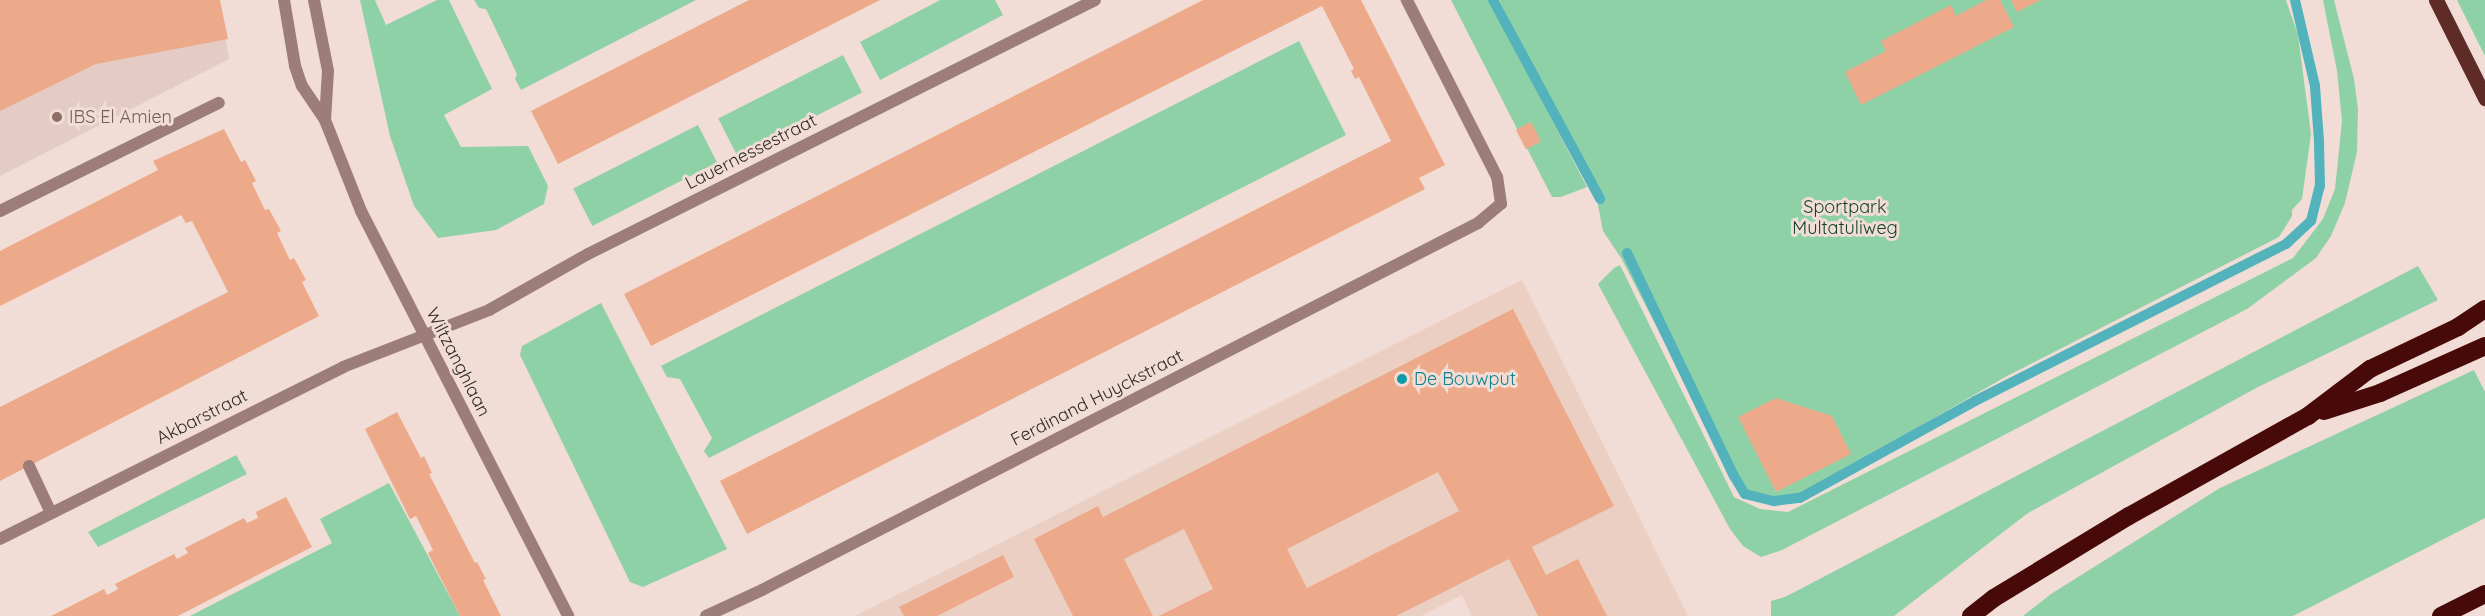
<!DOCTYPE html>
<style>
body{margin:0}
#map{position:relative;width:2485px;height:616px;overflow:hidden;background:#f1ddd5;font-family:Quicksand,sans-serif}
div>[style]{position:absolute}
.built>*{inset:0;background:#ebcfc3}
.education>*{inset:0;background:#e4cbc3}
.green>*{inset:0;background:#8fd1a7;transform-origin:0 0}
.stream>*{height:10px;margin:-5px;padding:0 5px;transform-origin:5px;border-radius:5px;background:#53b3bd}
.building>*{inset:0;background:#edaa8b;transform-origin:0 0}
.lane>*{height:12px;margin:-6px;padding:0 6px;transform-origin:6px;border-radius:6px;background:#9d7d79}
.street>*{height:12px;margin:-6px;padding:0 6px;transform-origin:6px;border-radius:6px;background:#9d7d79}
.primary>*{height:15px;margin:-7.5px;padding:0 7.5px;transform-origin:7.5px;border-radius:7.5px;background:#5f2b26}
.highway>*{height:18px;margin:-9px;padding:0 9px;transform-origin:9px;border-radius:9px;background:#470a09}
.dots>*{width:16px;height:16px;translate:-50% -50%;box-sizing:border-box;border:3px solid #f1ddd5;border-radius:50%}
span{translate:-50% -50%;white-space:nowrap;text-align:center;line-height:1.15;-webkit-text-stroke:6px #f1ddd5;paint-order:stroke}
.education-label{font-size:18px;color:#785e54}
.left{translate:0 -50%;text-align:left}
.street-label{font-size:18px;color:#302825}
.park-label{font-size:18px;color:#114529}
.culture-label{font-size:18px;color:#0d838f}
</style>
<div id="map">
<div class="built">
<div style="clip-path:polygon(1522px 280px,1688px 616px,1472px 616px,1462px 595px,1421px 616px,855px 616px)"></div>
</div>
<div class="education">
<div style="clip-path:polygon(0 0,219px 0,229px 59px,0 176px)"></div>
</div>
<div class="green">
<div style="clip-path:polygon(360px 0,375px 0,386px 25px,437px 0,449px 0,492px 89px,444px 115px,461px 147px,528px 146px,548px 186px,544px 204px,496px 230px,438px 238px,414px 206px,390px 136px)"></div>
<div style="clip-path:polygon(474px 0,696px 0,521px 90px,515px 79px,517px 74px,486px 9px,479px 8px)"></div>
<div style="clip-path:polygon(940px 0,995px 0,1003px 15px,880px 80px,860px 42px)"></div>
<div style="clip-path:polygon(1451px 0,1489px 0,1587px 187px,1561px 197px,1552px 197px)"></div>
<div style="clip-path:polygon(1499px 0,2286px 0,2298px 35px,2311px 134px,2302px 199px,2292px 210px,2292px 216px,2279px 237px,2007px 376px,1786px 503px,1753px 499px,1734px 476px,1621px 258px,1603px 231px,1596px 195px)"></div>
<div style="clip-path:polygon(2323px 0,2334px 0,2354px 79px,2358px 109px,2357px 152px,2345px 203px,2331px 236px,2316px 258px,2247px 309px,1782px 550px,1761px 557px,1743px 546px,1730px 529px,1598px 284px,1614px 268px,1620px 265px,1734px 497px,1760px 509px,1788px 512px,2293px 258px,2323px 219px,2335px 189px,2342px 121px,2337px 71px)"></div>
<div style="clip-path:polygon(2457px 0,2485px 0,2485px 56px)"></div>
<div style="clip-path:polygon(1299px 41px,1346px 135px,709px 458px,704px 451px,712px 438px,680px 379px,667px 377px,661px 366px)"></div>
<div style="left:843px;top:55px;width:42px;height:140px;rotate:63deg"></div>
<div style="left:698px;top:125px;width:42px;height:140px;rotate:63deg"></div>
<div style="clip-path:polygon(2418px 266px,2438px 300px,2258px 387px,2028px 513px,1894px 616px,1771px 616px,1771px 601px,1785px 597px)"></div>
<div style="clip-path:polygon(601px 303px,727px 549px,643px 587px,630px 582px,520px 355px,522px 346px)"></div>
<div style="clip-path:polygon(2474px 370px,2485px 392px,2485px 518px,2293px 616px,2023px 616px,2051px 594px,2220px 488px)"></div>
<div style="clip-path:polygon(236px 455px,247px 474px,98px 547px,88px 532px)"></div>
<div style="clip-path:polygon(389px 483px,460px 616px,190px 616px,332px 543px,320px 519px)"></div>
</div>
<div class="stream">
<div style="left:1493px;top:0;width:226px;rotate:61.7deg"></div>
<div style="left:1627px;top:253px;width:247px;rotate:64.4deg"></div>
<div style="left:1734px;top:476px;width:21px;rotate:59deg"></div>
<div style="left:1745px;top:494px;width:30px;rotate:14deg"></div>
<div style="left:1774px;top:501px;width:26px;rotate:-7deg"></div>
<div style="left:1800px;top:498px;width:200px;rotate:-29deg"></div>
<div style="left:1975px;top:401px;width:348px;rotate:-26.8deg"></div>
<div style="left:2286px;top:244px;width:34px;rotate:-43deg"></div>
<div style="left:2311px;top:221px;width:36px;rotate:-76deg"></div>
<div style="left:2320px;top:186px;width:45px;rotate:-91.3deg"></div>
<div style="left:2319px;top:141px;width:55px;rotate:-94.2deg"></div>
<div style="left:2315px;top:86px;width:88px;rotate:-103.1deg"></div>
</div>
<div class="building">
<div style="clip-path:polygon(0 0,220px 0,228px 39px,96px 64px,0 111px)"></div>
<div style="clip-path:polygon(749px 0,880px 0,558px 164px,531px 111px)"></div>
<div style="clip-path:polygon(1203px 0,1361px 0,1445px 165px,1419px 178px,1425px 189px,747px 534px,720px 481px,1391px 141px,1359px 77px,1355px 79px,1351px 71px,1354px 69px,1322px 6px,651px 346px,624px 294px)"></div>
<div style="clip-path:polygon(1986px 0,2000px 0,2014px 27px,1861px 105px,1845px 72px,1886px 51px,1881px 41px,1951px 5px,1956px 16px)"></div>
<div style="clip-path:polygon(2011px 0,2041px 0,2017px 12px)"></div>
<div style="left:1531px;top:122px;width:22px;height:17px;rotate:63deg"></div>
<div style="clip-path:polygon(224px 129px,241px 162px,245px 160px,256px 181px,252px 183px,265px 210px,269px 209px,281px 231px,277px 233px,290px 260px,294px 258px,306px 280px,302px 282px,319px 316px,0 481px,0 407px,228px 292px,192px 221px,186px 223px,181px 215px,0 306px,0 251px,158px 170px,153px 161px)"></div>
<div style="clip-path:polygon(evenodd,1513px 309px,1614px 506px,1532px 547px,1546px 575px,1578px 559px,1607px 616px,1538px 616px,1509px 559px,1396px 616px,1159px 616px,1213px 589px,1184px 529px,1124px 559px,1153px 616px,1073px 616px,1034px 539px,1098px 506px,1103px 517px,1513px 309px,1438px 472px,1459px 511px,1307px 588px,1287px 549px,1438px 472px)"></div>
<div style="clip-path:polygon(1776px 398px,1832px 416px,1851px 454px,1776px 492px,1738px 417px)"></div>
<div style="clip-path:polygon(397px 412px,421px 458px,424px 456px,432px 473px,429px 474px,475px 563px,477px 562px,486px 579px,483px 580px,501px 616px,460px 616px,428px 553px,433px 550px,416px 516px,410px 519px,365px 429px)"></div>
<div style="clip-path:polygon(286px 497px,312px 547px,178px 616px,51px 616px,104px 589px,107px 595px,118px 589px,115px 584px,174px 554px,177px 559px,188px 553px,185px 548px,244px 518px,247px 523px,258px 518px,256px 512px)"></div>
<div style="clip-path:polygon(1003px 555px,1014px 577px,937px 616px,904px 616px,899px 607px)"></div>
</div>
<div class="lane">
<div style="left:29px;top:466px;width:52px;rotate:64.9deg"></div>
</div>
<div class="street">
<div style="left:284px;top:0;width:67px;rotate:80.5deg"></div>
<div style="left:295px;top:66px;width:21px;rotate:71deg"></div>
<div style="left:302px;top:86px;width:41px;rotate:55.9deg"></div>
<div style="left:325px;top:120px;width:98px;rotate:68.4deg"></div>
<div style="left:361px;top:211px;width:455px;rotate:62.9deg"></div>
<div style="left:314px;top:0;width:72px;rotate:78.8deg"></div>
<div style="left:328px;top:71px;width:49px;rotate:93.5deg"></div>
<div style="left:0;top:211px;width:244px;rotate:-26.3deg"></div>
<div style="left:0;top:539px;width:384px;rotate:-26.6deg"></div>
<div style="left:343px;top:367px;width:157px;rotate:-21.3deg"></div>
<div style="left:489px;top:310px;width:114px;rotate:-29.5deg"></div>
<div style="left:588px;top:254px;width:567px;rotate:-26.61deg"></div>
<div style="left:706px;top:616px;width:62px;rotate:-24.9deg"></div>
<div style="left:762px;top:590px;width:805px;rotate:-27.14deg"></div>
<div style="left:1478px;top:223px;width:30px;rotate:-40deg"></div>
<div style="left:1501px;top:204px;width:27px;rotate:-98deg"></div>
<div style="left:1497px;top:177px;width:199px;rotate:-117deg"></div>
</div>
<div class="primary">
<div style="left:2436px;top:0;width:110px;rotate:63.4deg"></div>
</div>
<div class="highway">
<div style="left:2324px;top:411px;width:59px;rotate:-17.8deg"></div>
<div style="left:2380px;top:393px;width:115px;rotate:-24.1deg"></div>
<div style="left:1971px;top:616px;width:29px;rotate:-38deg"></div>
<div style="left:1994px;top:598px;width:158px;rotate:-31.3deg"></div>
<div style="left:2129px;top:516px;width:205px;rotate:-29.2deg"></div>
<div style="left:2308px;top:416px;width:78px;rotate:-37.2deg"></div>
<div style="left:2370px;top:369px;width:98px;rotate:-25.5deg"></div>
<div style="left:2458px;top:327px;width:32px;rotate:-34deg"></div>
<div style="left:2441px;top:616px;width:49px;rotate:-26.6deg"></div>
</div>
<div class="dots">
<div style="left:57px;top:117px;background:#8d6e63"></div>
<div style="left:1402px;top:379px;background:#0f9aa8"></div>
</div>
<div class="education-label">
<span class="left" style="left:69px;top:117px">IBS El Amien</span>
</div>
<div class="street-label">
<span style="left:751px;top:152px;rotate:-27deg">Lauernessestraat</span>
<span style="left:458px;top:362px;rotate:63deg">Wiltzanghlaan</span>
<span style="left:1097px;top:398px;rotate:-27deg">Ferdinand Huyckstraat</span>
<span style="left:202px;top:417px;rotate:-27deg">Akbarstraat</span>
</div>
<div class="park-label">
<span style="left:1845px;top:218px">Sportpark<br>Multatuliweg</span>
</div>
<div class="culture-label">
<span class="left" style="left:1414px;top:379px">De Bouwput</span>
</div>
</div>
